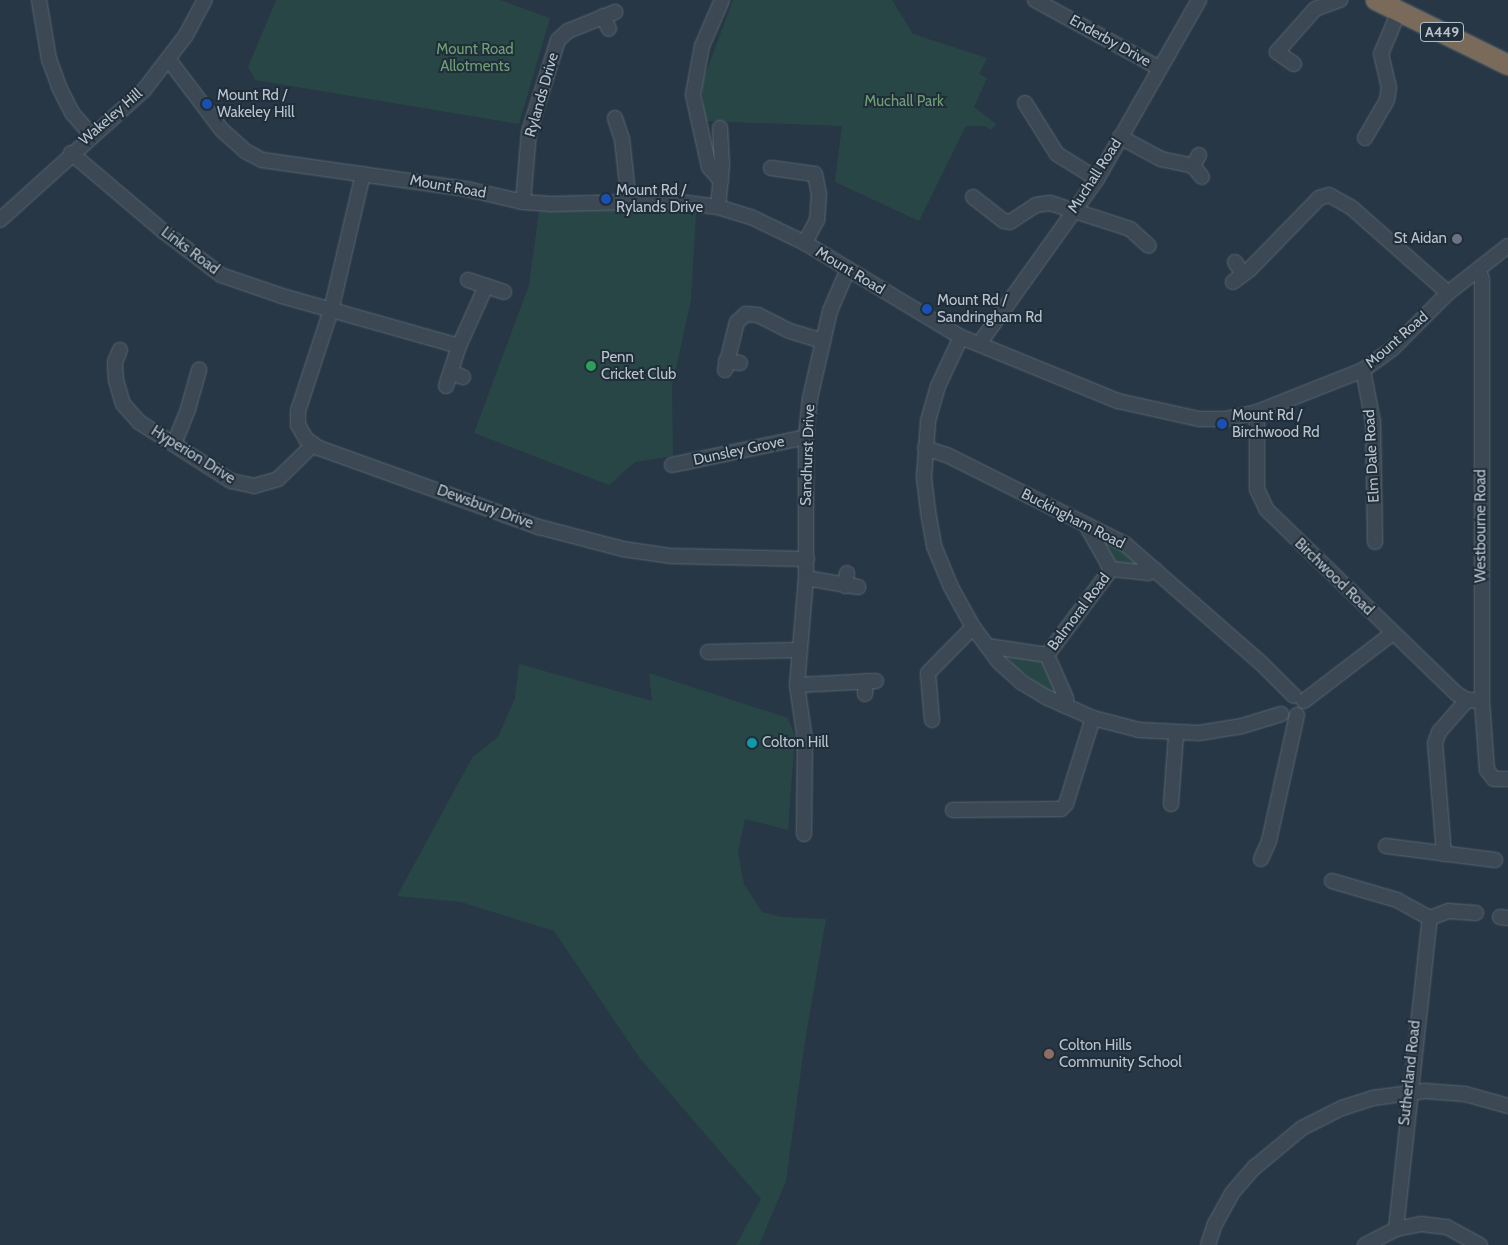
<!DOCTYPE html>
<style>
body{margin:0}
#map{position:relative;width:1508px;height:1245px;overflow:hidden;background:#273745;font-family:Cabin,sans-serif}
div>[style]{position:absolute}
.green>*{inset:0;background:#294646}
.roads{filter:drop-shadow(0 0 1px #5a6672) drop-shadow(0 0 1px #5a6672)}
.minor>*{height:14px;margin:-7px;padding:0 7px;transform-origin:7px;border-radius:7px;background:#3c4954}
.highway>*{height:20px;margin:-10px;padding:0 10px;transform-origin:10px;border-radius:10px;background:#7a6a59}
.dots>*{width:14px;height:14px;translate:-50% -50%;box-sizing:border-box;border:2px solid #202e3a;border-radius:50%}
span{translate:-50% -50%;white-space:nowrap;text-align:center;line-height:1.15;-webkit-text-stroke:4px #202e3a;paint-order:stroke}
.shield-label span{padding:1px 4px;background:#202e3a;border:1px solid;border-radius:4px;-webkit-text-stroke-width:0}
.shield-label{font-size:14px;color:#b9c3ce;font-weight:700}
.street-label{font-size:15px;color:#b9c3ce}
.park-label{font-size:15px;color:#709f76}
.poi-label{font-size:15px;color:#b9c3ce}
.left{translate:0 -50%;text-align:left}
.right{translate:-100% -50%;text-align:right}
</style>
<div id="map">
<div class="green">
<div style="clip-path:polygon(276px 0,500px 0,550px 18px,519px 124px,255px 80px,248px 67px)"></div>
<div style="clip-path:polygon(733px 0,892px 0,913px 34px,987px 58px,979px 74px,987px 78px,974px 107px,996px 124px,991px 130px,985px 126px,966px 126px,919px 221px,835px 182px,842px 126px,704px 121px,702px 83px)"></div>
<div style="clip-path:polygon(627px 207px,696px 212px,691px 300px,672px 386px,673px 456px,635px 462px,609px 485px,474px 433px,529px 285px,539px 212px)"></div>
<div style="clip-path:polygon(1105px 541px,1117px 544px,1143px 567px,1116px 564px,1103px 542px)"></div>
<div style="clip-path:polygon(1007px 656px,1031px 656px,1046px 663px,1060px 694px,1055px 695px,1041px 686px,1014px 666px)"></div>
<div style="clip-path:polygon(519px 664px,652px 701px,649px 673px,788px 718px,795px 736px,788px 830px,745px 819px,738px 852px,744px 884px,762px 912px,782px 917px,826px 919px,805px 1041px,786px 1181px,759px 1245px,736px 1245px,761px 1199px,639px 1057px,554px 931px,461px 902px,397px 896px,472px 758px,498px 737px,515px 698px)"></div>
</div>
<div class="roads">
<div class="minor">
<div style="left:39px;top:0;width:60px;rotate:80.4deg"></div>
<div style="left:49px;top:59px;width:30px;rotate:70deg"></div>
<div style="left:59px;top:87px;width:30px;rotate:63deg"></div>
<div style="left:73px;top:114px;width:28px;rotate:49deg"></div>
<div style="left:1035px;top:0;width:141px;rotate:28.7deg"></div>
<div style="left:603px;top:16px;width:14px;rotate:65deg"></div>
<div style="left:169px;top:60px;width:88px;rotate:52.9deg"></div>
<div style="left:222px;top:130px;width:31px;rotate:42deg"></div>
<div style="left:245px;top:151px;width:19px;rotate:28deg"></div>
<div style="left:262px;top:160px;width:207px;rotate:8.1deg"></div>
<div style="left:467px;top:189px;width:57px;rotate:13.1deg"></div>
<div style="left:523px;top:202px;width:28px;rotate:4deg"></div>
<div style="left:551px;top:204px;width:122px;rotate:-1.4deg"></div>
<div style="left:673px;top:201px;width:45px;rotate:7.6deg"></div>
<div style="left:718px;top:207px;width:34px;rotate:17deg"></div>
<div style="left:751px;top:217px;width:60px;rotate:25.7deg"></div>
<div style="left:805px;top:243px;width:182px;rotate:31.1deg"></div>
<div style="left:961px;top:337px;width:170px;rotate:22.2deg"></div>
<div style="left:1118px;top:401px;width:83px;rotate:12.5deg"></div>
<div style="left:1199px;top:419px;width:26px"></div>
<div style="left:1225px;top:419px;width:33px;rotate:-12deg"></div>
<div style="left:1257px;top:412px;width:114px;rotate:-21.6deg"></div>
<div style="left:1363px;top:370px;width:37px;rotate:-36deg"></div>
<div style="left:1393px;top:348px;width:78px;rotate:-45deg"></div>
<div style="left:1448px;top:293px;width:76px;rotate:-38.1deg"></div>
<div style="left:1294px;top:64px;width:21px;rotate:-145deg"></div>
<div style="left:1277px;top:52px;width:57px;rotate:-48.5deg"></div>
<div style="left:1315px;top:9px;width:27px;rotate:-20deg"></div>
<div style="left:1025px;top:103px;width:60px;rotate:57.9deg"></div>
<div style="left:1057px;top:154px;width:47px;rotate:32deg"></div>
<div style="left:615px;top:118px;width:22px;rotate:72deg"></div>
<div style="left:622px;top:139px;width:63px;rotate:83.7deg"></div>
<div style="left:1120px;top:137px;width:47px;rotate:28.2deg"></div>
<div style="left:1161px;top:159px;width:33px;rotate:12deg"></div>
<div style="left:1365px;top:138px;width:44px;rotate:-59.9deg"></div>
<div style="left:1387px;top:100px;width:12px;rotate:-81deg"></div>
<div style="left:1389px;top:88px;width:35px;rotate:-103deg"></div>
<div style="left:1381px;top:54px;width:47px;rotate:-67.3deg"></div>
<div style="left:71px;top:153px;width:121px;rotate:40.3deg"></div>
<div style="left:163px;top:231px;width:73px;rotate:37.2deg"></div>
<div style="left:221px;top:275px;width:65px;rotate:19deg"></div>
<div style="left:282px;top:296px;width:184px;rotate:15.8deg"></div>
<div style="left:1199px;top:155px;width:13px;rotate:119deg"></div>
<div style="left:1193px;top:166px;width:14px;rotate:51deg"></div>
<div style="left:771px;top:168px;width:44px;rotate:7.8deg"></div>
<div style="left:815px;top:174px;width:20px;rotate:79deg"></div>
<div style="left:819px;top:194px;width:26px;rotate:94deg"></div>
<div style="left:817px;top:220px;width:26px;rotate:118deg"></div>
<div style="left:363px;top:174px;width:140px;rotate:103.2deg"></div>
<div style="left:331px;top:310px;width:106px;rotate:108.1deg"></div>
<div style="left:298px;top:411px;width:14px;rotate:90deg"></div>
<div style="left:298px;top:425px;width:16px;rotate:60deg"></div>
<div style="left:306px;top:439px;width:16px;rotate:35deg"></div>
<div style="left:319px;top:448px;width:234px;rotate:19.8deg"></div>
<div style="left:539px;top:527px;width:87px;rotate:14.7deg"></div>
<div style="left:623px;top:549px;width:49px;rotate:8.3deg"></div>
<div style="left:671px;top:556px;width:136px;rotate:1.3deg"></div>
<div style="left:721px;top:181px;width:18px;rotate:-131deg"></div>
<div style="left:709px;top:167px;width:74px;rotate:-102.5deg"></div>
<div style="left:693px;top:95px;width:50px;rotate:-79.6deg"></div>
<div style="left:702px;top:46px;width:50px;rotate:-66.5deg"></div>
<div style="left:973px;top:197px;width:39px;rotate:38deg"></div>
<div style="left:1004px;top:221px;width:6px;rotate:9deg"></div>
<div style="left:1010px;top:222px;width:31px;rotate:-33deg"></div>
<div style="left:1036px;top:205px;width:14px;rotate:-8deg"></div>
<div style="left:1050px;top:203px;width:84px;rotate:18deg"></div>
<div style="left:1130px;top:229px;width:25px;rotate:42deg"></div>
<div style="left:523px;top:202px;width:70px;rotate:-85.1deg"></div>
<div style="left:529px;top:132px;width:96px;rotate:-72.5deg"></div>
<div style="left:558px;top:40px;width:13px;rotate:-42deg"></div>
<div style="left:568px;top:31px;width:51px;rotate:-22deg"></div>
<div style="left:718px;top:207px;width:42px;rotate:-84.6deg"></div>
<div style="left:722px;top:165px;width:37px;rotate:-93deg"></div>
<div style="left:0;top:220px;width:194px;rotate:-42.1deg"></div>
<div style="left:144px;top:90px;width:69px;rotate:-52.6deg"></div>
<div style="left:186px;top:35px;width:40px;rotate:-62deg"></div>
<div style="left:1235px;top:262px;width:14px;rotate:56deg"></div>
<div style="left:848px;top:269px;width:46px;rotate:113.2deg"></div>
<div style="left:830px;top:311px;width:89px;rotate:102.9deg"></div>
<div style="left:810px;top:398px;width:39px;rotate:96deg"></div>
<div style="left:806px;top:437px;width:141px;rotate:90deg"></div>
<div style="left:806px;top:578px;width:53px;rotate:9.8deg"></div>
<div style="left:1479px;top:270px;width:10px;rotate:73deg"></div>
<div style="left:1482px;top:280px;width:421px;rotate:90deg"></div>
<div style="left:1482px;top:701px;width:69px;rotate:85.9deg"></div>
<div style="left:1487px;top:770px;width:11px;rotate:52deg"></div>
<div style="left:1494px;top:779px;width:14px"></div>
<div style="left:468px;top:280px;width:19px;rotate:18deg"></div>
<div style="left:1233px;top:282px;width:21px;rotate:-37deg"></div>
<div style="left:1250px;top:269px;width:99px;rotate:-45.8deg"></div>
<div style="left:1319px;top:198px;width:10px;rotate:-17deg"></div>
<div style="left:1329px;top:195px;width:26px;rotate:29deg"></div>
<div style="left:1352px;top:208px;width:128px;rotate:41.5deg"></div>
<div style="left:961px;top:337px;width:54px;rotate:115.1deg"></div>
<div style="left:938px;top:386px;width:37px;rotate:106deg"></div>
<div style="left:928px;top:422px;width:56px;rotate:94.1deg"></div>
<div style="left:924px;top:478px;width:39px;rotate:83deg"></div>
<div style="left:929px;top:517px;width:29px;rotate:80deg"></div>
<div style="left:934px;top:546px;width:44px;rotate:67.5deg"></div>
<div style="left:951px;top:587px;width:46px;rotate:61.2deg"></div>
<div style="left:973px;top:627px;width:44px;rotate:53.4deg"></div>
<div style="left:999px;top:662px;width:30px;rotate:42deg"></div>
<div style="left:1021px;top:682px;width:31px;rotate:31deg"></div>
<div style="left:1048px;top:698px;width:49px;rotate:24deg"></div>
<div style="left:1093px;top:718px;width:48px;rotate:14.6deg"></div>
<div style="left:1139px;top:730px;width:60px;rotate:2.9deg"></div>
<div style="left:1199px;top:733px;width:44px;rotate:-9.2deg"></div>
<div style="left:1242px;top:726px;width:41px;rotate:-17.1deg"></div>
<div style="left:979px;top:344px;width:203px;rotate:-54.4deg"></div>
<div style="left:1097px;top:179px;width:206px;rotate:-60.3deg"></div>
<div style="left:120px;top:350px;width:13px;rotate:113deg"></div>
<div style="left:115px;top:362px;width:18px;rotate:87deg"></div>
<div style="left:116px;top:380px;width:25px;rotate:74deg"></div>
<div style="left:123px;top:404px;width:24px;rotate:48deg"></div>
<div style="left:139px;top:422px;width:109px;rotate:32.7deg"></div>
<div style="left:231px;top:481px;width:24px;rotate:12deg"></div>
<div style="left:254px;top:486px;width:25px;rotate:-16deg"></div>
<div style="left:278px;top:479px;width:49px;rotate:-44.2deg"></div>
<div style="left:726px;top:361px;width:14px;rotate:8deg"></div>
<div style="left:725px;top:370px;width:49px;rotate:-76deg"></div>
<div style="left:737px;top:322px;width:12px;rotate:-42deg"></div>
<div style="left:746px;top:314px;width:12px;rotate:5deg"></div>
<div style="left:758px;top:315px;width:36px;rotate:27deg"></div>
<div style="left:790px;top:331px;width:34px;rotate:17deg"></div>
<div style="left:1363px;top:370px;width:53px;rotate:79.1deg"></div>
<div style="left:1373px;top:422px;width:120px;rotate:89deg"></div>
<div style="left:451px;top:372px;width:13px;rotate:23deg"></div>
<div style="left:446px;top:386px;width:42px;rotate:-72deg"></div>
<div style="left:459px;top:346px;width:66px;rotate:-65.8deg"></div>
<div style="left:486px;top:286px;width:19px;rotate:18deg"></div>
<div style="left:1257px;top:412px;width:77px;rotate:90deg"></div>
<div style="left:1257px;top:489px;width:23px;rotate:65deg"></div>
<div style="left:1267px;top:510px;width:264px;rotate:44.1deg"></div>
<div style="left:1457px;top:694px;width:12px;rotate:31deg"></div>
<div style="left:1467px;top:700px;width:15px;rotate:4deg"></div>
<div style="left:174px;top:444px;width:38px;rotate:-68deg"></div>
<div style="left:188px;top:409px;width:41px;rotate:-74.2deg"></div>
<div style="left:925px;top:448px;width:23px;rotate:18deg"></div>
<div style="left:947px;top:455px;width:199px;rotate:26.6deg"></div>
<div style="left:1125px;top:544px;width:182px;rotate:41.2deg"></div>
<div style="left:1262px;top:664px;width:45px;rotate:45deg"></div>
<div style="left:672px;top:465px;width:137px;rotate:-11.8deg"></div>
<div style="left:1086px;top:525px;width:51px;rotate:60.4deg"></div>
<div style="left:1111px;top:569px;width:37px;rotate:6deg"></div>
<div style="left:1148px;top:573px;width:8px;rotate:-23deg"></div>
<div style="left:845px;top:586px;width:13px;rotate:-81deg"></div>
<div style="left:987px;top:646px;width:61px;rotate:8.5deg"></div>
<div style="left:1047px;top:655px;width:47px;rotate:66.2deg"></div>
<div style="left:1066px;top:698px;width:8px;rotate:97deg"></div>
<div style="left:708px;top:652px;width:91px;rotate:-1.3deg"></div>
<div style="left:1047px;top:655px;width:107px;rotate:-53.3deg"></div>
<div style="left:797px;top:685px;width:79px;rotate:-2.9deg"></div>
<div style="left:865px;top:694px;width:13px;rotate:-86deg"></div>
<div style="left:1304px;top:701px;width:112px;rotate:-37.4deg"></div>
<div style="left:932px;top:720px;width:47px;rotate:-94.9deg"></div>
<div style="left:928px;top:673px;width:64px;rotate:-45.6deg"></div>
<div style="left:1171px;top:804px;width:70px;rotate:-85.9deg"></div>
<div style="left:953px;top:810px;width:108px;rotate:-0.5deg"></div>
<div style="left:1061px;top:809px;width:7px;rotate:-45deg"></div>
<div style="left:1066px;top:804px;width:90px;rotate:-72.6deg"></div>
<div style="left:804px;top:834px;width:94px;rotate:-89.4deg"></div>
<div style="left:805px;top:740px;width:56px;rotate:-98.3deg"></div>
<div style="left:797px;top:685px;width:107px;rotate:-85.2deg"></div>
<div style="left:1386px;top:846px;width:110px;rotate:7.3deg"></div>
<div style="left:1444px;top:854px;width:111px;rotate:-94.6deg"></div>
<div style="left:1435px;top:743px;width:12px;rotate:-70deg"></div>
<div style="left:1439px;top:732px;width:43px;rotate:-48.8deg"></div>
<div style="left:1261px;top:859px;width:20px;rotate:-66deg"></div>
<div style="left:1269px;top:841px;width:129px;rotate:-77.5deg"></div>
<div style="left:1332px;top:881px;width:68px;rotate:16.3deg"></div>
<div style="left:1397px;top:900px;width:38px;rotate:29deg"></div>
<div style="left:1500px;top:917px;width:8px;rotate:7deg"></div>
<div style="left:1396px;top:1229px;width:313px;rotate:-83.8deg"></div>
<div style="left:1430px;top:918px;width:19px;rotate:-21deg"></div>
<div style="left:1448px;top:911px;width:28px;rotate:4deg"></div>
<div style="left:1208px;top:1245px;width:22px;rotate:-72deg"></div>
<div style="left:1215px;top:1224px;width:35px;rotate:-61deg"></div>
<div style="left:1232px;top:1193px;width:35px;rotate:-49deg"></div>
<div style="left:1255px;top:1167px;width:61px;rotate:-39.7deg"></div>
<div style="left:1302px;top:1128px;width:45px;rotate:-26.6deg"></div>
<div style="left:1342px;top:1108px;width:33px;rotate:-18deg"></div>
<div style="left:1373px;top:1098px;width:52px;rotate:-7.7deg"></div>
<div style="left:1425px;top:1091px;width:40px;rotate:4.3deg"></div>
<div style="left:1465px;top:1094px;width:45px;rotate:15.6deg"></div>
<div style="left:1365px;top:1245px;width:35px;rotate:-27deg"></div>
<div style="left:1396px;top:1229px;width:25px;rotate:-11deg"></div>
<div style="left:1421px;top:1224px;width:26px;rotate:7deg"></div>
<div style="left:1447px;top:1227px;width:38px;rotate:29deg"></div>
</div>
<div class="highway">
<div style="left:1376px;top:0;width:147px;rotate:26.2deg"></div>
</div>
</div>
<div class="dots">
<div style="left:207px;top:104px;background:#1a4fb4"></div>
<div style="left:606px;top:199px;background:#1a4fb4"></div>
<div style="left:1457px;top:239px;background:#6b7280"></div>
<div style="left:927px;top:309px;background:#1a4fb4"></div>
<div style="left:591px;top:366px;background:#2e9e5b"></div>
<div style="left:1222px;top:424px;background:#1a4fb4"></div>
<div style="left:752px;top:743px;background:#0f9aa8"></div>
<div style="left:1049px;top:1054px;background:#8d6e63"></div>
</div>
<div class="shield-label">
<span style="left:1442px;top:32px">A449</span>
</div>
<div class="street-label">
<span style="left:1110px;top:41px;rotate:29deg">Enderby Drive</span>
<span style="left:542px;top:95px;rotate:-74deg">Rylands Drive</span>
<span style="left:111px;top:117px;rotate:-41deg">Wakeley Hill</span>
<span style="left:1095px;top:176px;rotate:-57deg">Muchall Road</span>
<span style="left:448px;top:187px;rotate:10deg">Mount Road</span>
<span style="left:190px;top:251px;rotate:37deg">Links Road</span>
<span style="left:850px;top:271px;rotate:31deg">Mount Road</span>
<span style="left:1397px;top:340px;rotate:-41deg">Mount Road</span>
<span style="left:739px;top:451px;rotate:-12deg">Dunsley Grove</span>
<span style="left:193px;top:455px;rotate:32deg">Hyperion Drive</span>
<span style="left:808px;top:455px;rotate:-88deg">Sandhurst Drive</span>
<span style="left:1372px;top:456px;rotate:-93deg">Elm Dale Road</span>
<span style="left:485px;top:507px;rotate:20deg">Dewsbury Drive</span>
<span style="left:1073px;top:519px;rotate:27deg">Buckingham Road</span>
<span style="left:1481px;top:526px;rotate:-90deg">Westbourne Road</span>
<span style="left:1334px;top:577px;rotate:44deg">Birchwood Road</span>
<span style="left:1079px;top:612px;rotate:-53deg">Balmoral Road</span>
<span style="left:1410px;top:1073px;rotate:-84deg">Sutherland Road</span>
</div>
<div class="park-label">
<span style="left:475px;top:58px">Mount Road<br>Allotments</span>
<span style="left:904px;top:102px">Muchall Park</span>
</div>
<div class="poi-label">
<span class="left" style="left:217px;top:104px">Mount Rd /<br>Wakeley Hill</span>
<span class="left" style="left:616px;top:199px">Mount Rd /<br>Rylands Drive</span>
<span class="right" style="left:1447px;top:239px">St Aidan</span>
<span class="left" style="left:937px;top:309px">Mount Rd /<br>Sandringham Rd</span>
<span class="left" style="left:601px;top:366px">Penn<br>Cricket Club</span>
<span class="left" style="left:1232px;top:424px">Mount Rd /<br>Birchwood Rd</span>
<span class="left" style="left:762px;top:743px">Colton Hill</span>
<span class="left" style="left:1059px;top:1054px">Colton Hills<br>Community School</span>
</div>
</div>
